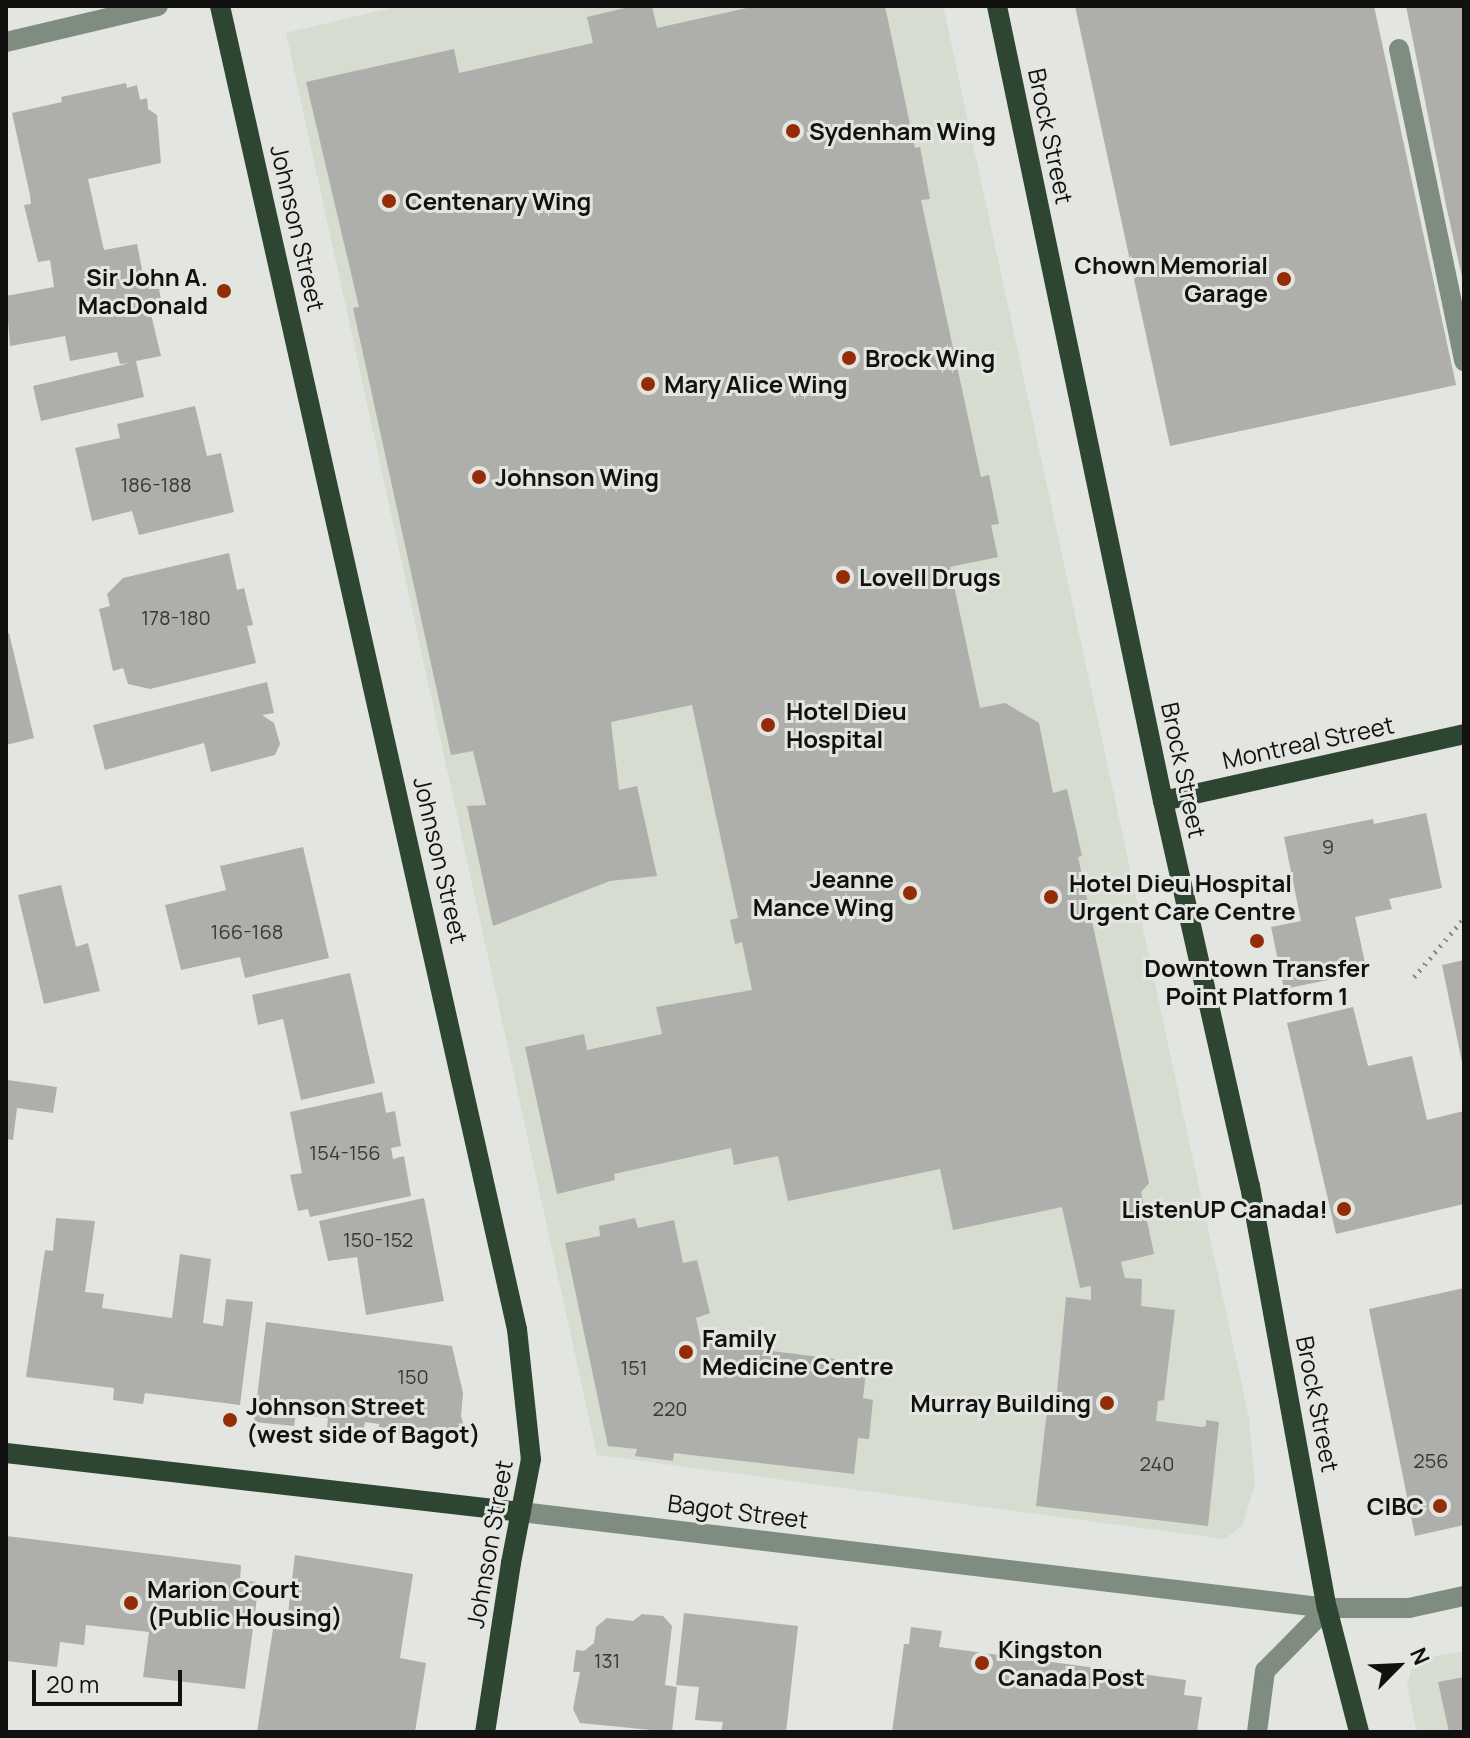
<!DOCTYPE html>
<style>
body{margin:0}
#map{position:relative;width:1470px;height:1738px;overflow:hidden;background:#e2e5e0;font-family:Manrope,sans-serif}
div>[style]{position:absolute}
.built>*{inset:0;background:#d6dcd0}
.building>*{inset:0;background:#aeafaa}
.path>*{height:5px;margin-top:-2.5px;transform-origin:0;background:repeating-linear-gradient(90deg,#8a8c89 0 2px,transparent 0 8px)}
.minor>*{height:20px;margin:-10px;padding:0 10px;transform-origin:10px;border-radius:10px;background:#7f8d80}
.major>*{height:20px;margin:-10px;padding:0 10px;transform-origin:10px;border-radius:10px;background:#2e4631}
.dots>*{width:22px;height:22px;translate:-50% -50%;box-sizing:border-box;border:4px solid #e2e5e0;border-radius:50%}
span{translate:-50% -50%;white-space:nowrap;text-align:center;line-height:1.15;-webkit-text-stroke:6px #e2e5e0;paint-order:stroke}
.number-label{font-size:20px;color:#383936}
.number-label span{-webkit-text-stroke-width:0}
.poi-label{font-size:24px;color:#111210;font-weight:700}
.left{translate:0 -50%;text-align:left}
.right{translate:-100% -50%;text-align:right}
.street-label{font-size:24px;color:#111210}
.frame{position:absolute;inset:0;border:8px solid #111210;pointer-events:none}
.north{position:absolute;left:1358px;top:1626px;width:80px;height:80px;-webkit-text-stroke:6px #e2e5e0;paint-order:stroke;rotate:66deg;font-size:22px;font-weight:700;line-height:32px;text-align:center;color:#111210}
.north::after{content:'';display:block;margin:auto;width:28px;height:36px;background:#111210;clip-path:polygon(50% 0,100% 100%,50% 72%,0 100%)}
.scale{position:absolute;left:32px;top:1670px;width:150px;height:36px;box-sizing:border-box;border:4px solid #111210;border-top:0;padding-left:10px;font-size:24px;line-height:28px;white-space:nowrap;color:#111210;-webkit-text-stroke:6px #e2e5e0;paint-order:stroke}
</style>
<div id="map">
<div class="built">
<div style="clip-path:polygon(399px 6px,943px 6px,1249px 1418px,1255px 1484px,1242px 1526px,1224px 1539px,597px 1455px,286px 33px)"></div>
<div style="clip-path:polygon(1464px 1651px,1464px 1732px,1417px 1732px,1407px 1686px,1412px 1668px,1426px 1658px)"></div>
</div>
<div class="building">
<div style="clip-path:polygon(633px 6px,652px 6px,657px 28px,756px 6px,885px 6px,915px 148px,920px 147px,930px 199px,921px 200px,981px 477px,989px 475px,999px 524px,991px 525px,998px 557px,950px 567px,980px 708px,1005px 703px,1039px 723px,1053px 793px,1067px 789px,1082px 856px,1078px 857px,1149px 1183px,1141px 1192px,1154px 1254px,1121px 1262px,1125px 1278px,1142px 1279px,1141px 1306px,1175px 1310px,1164px 1400px,1158px 1401px,1156px 1421px,1202px 1427px,1206px 1426px,1206px 1420px,1219px 1422px,1208px 1526px,1036px 1506px,1048px 1402px,1056px 1403px,1066px 1297px,1091px 1300px,1091px 1286px,1080px 1288px,1062px 1207px,953px 1230px,940px 1169px,788px 1201px,778px 1156px,734px 1165px,731px 1148px,614px 1174px,615px 1180px,557px 1194px,525px 1047px,584px 1034px,587px 1050px,662px 1034px,656px 1007px,752px 990px,742px 942px,735px 944px,730px 920px,738px 918px,692px 705px,611px 722px,619px 790px,637px 786px,657px 876px,610px 881px,493px 926px,467px 806px,486px 805px,473px 751px,451px 755px,353px 308px,359px 307px,306px 82px,454px 49px,459px 73px,593px 43px,587px 17px)"></div>
<div style="clip-path:polygon(1075px 6px,1374px 6px,1456px 385px,1170px 446px)"></div>
<div style="clip-path:polygon(1406px 6px,1464px 6px,1464px 286px,1446px 205px)"></div>
<div style="clip-path:polygon(126px 83px,127px 88px,137px 85px,140px 100px,147px 98px,148px 109px,157px 115px,161px 163px,88px 179px,104px 250px,137px 244px,144px 279px,157px 278px,162px 305px,149px 306px,161px 356px,136px 361px,144px 397px,41px 421px,33px 386px,130px 363px,120px 364px,117px 352px,70px 361px,65px 336px,10px 346px,6px 296px,54px 287px,50px 260px,38px 262px,24px 205px,31px 204px,30px 195px,12px 113px,62px 102px,61px 97px)"></div>
<div style="clip-path:polygon(195px 406px,207px 456px,221px 453px,234px 512px,139px 535px,132px 511px,92px 521px,75px 448px,120px 438px,117px 424px)"></div>
<div style="clip-path:polygon(229px 553px,237px 590px,244px 588px,253px 625px,247px 626px,256px 663px,150px 689px,128px 684px,123px 668px,113px 671px,99px 609px,110px 606px,107px 594px,123px 578px)"></div>
<div style="clip-path:polygon(6px 633px,9px 633px,34px 738px,6px 745px)"></div>
<div style="clip-path:polygon(267px 682px,274px 713px,262px 715px,274px 723px,280px 744px,275px 755px,211px 772px,204px 743px,105px 770px,93px 725px)"></div>
<div style="clip-path:polygon(1426px 813px,1442px 888px,1389px 899px,1392px 909px,1355px 917px,1367px 972px,1284px 989px,1271px 927px,1301px 921px,1284px 837px,1373px 819px,1374px 824px)"></div>
<div style="clip-path:polygon(303px 847px,329px 958px,245px 978px,240px 957px,181px 970px,165px 905px,226px 890px,220px 866px)"></div>
<div style="clip-path:polygon(61px 885px,76px 947px,88px 943px,100px 991px,44px 1004px,18px 895px)"></div>
<div style="clip-path:polygon(1464px 960px,1464px 1066px,1463px 1067px,1442px 965px)"></div>
<div style="clip-path:polygon(350px 973px,375px 1083px,301px 1100px,283px 1019px,258px 1025px,252px 995px)"></div>
<div style="clip-path:polygon(1353px 1007px,1368px 1066px,1412px 1056px,1427px 1120px,1464px 1111px,1464px 1204px,1336px 1234px,1287px 1023px)"></div>
<div style="clip-path:polygon(7px 1080px,57px 1087px,53px 1113px,17px 1108px,13px 1140px,6px 1139px)"></div>
<div style="clip-path:polygon(382px 1092px,386px 1113px,395px 1111px,401px 1146px,391px 1148px,393px 1159px,404px 1156px,411px 1196px,310px 1217px,308px 1209px,298px 1211px,290px 1175px,302px 1173px,290px 1112px)"></div>
<div style="clip-path:polygon(424px 1198px,444px 1301px,366px 1315px,357px 1257px,328px 1261px,319px 1221px)"></div>
<div style="clip-path:polygon(56px 1218px,95px 1221px,85px 1292px,104px 1294px,102px 1308px,172px 1318px,180px 1254px,211px 1259px,203px 1323px,223px 1326px,226px 1299px,253px 1302px,240px 1405px,145px 1393px,143px 1404px,113px 1400px,114px 1388px,26px 1377px,45px 1250px,53px 1251px)"></div>
<div style="clip-path:polygon(635px 1218px,638px 1228px,674px 1220px,683px 1263px,697px 1260px,710px 1313px,696px 1318px,701px 1342px,867px 1363px,863px 1398px,873px 1400px,869px 1439px,858px 1438px,854px 1474px,674px 1453px,673px 1461px,635px 1456px,637px 1449px,608px 1446px,565px 1243px,600px 1236px,599px 1226px)"></div>
<div style="clip-path:polygon(1464px 1288px,1464px 1525px,1415px 1536px,1369px 1309px)"></div>
<div style="clip-path:polygon(266px 1322px,452px 1346px,463px 1393px,461px 1416px,465px 1430px,461px 1438px,452px 1441px,443px 1438px,438px 1431px,415px 1427px,413px 1437px,378px 1432px,379px 1424px,365px 1422px,363px 1432px,337px 1429px,327px 1427px,328px 1418px,296px 1414px,294px 1426px,254px 1422px)"></div>
<div style="clip-path:polygon(6px 1536px,241px 1565px,240px 1580px,259px 1582px,245px 1689px,143px 1677px,149px 1632px,86px 1625px,84px 1645px,60px 1642px,57px 1667px,6px 1661px)"></div>
<div style="clip-path:polygon(295px 1555px,413px 1574px,400px 1658px,426px 1663px,415px 1732px,257px 1732px,273px 1629px,286px 1630px)"></div>
<div style="clip-path:polygon(684px 1613px,798px 1626px,786px 1732px,721px 1732px,723px 1722px,695px 1720px,699px 1687px,676px 1685px)"></div>
<div style="clip-path:polygon(642px 1614px,663px 1616px,672px 1626px,665px 1685px,677px 1687px,672px 1732px,580px 1723px,573px 1709px,580px 1672px,573px 1672px,576px 1650px,584px 1651px,594px 1643px,596px 1627px,607px 1618px,633px 1621px)"></div>
<div style="clip-path:polygon(911px 1627px,942px 1631px,939px 1647px,1186px 1680px,1184px 1695px,1202px 1697px,1197px 1731px,892px 1732px,904px 1644px,909px 1644px)"></div>
<div style="clip-path:polygon(1464px 1677px,1464px 1732px,1449px 1732px,1438px 1682px)"></div>
</div>
<div class="path">
<div style="left:1414px;top:977px;width:77px;rotate:-49.7deg"></div>
</div>
<div class="minor">
<div style="left:6px;top:42px;width:156px;rotate:-13.3deg"></div>
<div style="left:1399px;top:49px;width:319px;rotate:78.2deg"></div>
<div style="left:521px;top:1512px;width:812px;rotate:6.79deg"></div>
<div style="left:1327px;top:1608px;width:82px"></div>
<div style="left:1409px;top:1608px;width:56px;rotate:-12.3deg"></div>
<div style="left:1257px;top:1732px;width:62px;rotate:-82.5deg"></div>
<div style="left:1265px;top:1671px;width:88px;rotate:-45.5deg"></div>
</div>
<div class="major">
<div style="left:220px;top:6px;width:1356px;rotate:77.35deg"></div>
<div style="left:517px;top:1329px;width:131px;rotate:83.9deg"></div>
<div style="left:531px;top:1459px;width:106px;rotate:100.9deg"></div>
<div style="left:511px;top:1563px;width:171px;rotate:98.7deg"></div>
<div style="left:997px;top:6px;width:812px;rotate:78.21deg"></div>
<div style="left:1163px;top:801px;width:395px;rotate:77.3deg"></div>
<div style="left:1250px;top:1186px;width:429px;rotate:79.7deg"></div>
<div style="left:1327px;top:1608px;width:128px;rotate:75.5deg"></div>
<div style="left:1163px;top:801px;width:308px;rotate:-12.5deg"></div>
<div style="left:6px;top:1453px;width:518px;rotate:6.54deg"></div>
</div>
<div class="dots">
<div style="left:793px;top:131px;background:#942d07"></div>
<div style="left:389px;top:201px;background:#942d07"></div>
<div style="left:1284px;top:279px;background:#942d07"></div>
<div style="left:224px;top:291px;background:#942d07"></div>
<div style="left:849px;top:358px;background:#942d07"></div>
<div style="left:648px;top:384px;background:#942d07"></div>
<div style="left:479px;top:477px;background:#942d07"></div>
<div style="left:843px;top:577px;background:#942d07"></div>
<div style="left:768px;top:725px;background:#942d07"></div>
<div style="left:910px;top:893px;background:#942d07"></div>
<div style="left:1051px;top:897px;background:#942d07"></div>
<div style="left:1257px;top:941px;background:#942d07"></div>
<div style="left:1344px;top:1209px;background:#942d07"></div>
<div style="left:686px;top:1352px;background:#942d07"></div>
<div style="left:1107px;top:1403px;background:#942d07"></div>
<div style="left:230px;top:1420px;background:#942d07"></div>
<div style="left:1440px;top:1506px;background:#942d07"></div>
<div style="left:131px;top:1603px;background:#942d07"></div>
<div style="left:982px;top:1663px;background:#942d07"></div>
</div>
<div class="number-label">
<span style="left:156px;top:484px">186-188</span>
<span style="left:176px;top:617px">178-180</span>
<span style="left:1328px;top:846px">9</span>
<span style="left:247px;top:931px">166-168</span>
<span style="left:345px;top:1152px">154-156</span>
<span style="left:378px;top:1239px">150-152</span>
<span style="left:634px;top:1367px">151</span>
<span style="left:413px;top:1376px">150</span>
<span style="left:670px;top:1408px">220</span>
<span style="left:1431px;top:1460px">256</span>
<span style="left:1157px;top:1463px">240</span>
<span style="left:607px;top:1660px">131</span>
</div>
<div class="poi-label">
<span class="left" style="left:809px;top:131px">Sydenham Wing</span>
<span class="left" style="left:405px;top:201px">Centenary Wing</span>
<span class="right" style="left:1268px;top:279px">Chown Memorial<br>Garage</span>
<span class="right" style="left:208px;top:291px">Sir John A.<br>MacDonald</span>
<span class="left" style="left:865px;top:358px">Brock Wing</span>
<span class="left" style="left:664px;top:384px">Mary Alice Wing</span>
<span class="left" style="left:495px;top:477px">Johnson Wing</span>
<span class="left" style="left:859px;top:577px">Lovell Drugs</span>
<span class="left" style="left:786px;top:725px">Hotel Dieu<br>Hospital</span>
<span class="right" style="left:894px;top:893px">Jeanne<br>Mance Wing</span>
<span class="left" style="left:1069px;top:897px">Hotel Dieu Hospital<br>Urgent Care Centre</span>
<span style="left:1257px;top:982px">Downtown Transfer<br>Point Platform 1</span>
<span class="right" style="left:1328px;top:1209px">ListenUP Canada!</span>
<span class="left" style="left:702px;top:1352px">Family<br>Medicine Centre</span>
<span class="right" style="left:1091px;top:1403px">Murray Building</span>
<span class="left" style="left:246px;top:1420px">Johnson Street<br>(west side of Bagot)</span>
<span class="right" style="left:1424px;top:1506px">CIBC</span>
<span class="left" style="left:147px;top:1603px">Marion Court<br>(Public Housing)</span>
<span class="left" style="left:998px;top:1663px">Kingston<br>Canada Post</span>
</div>
<div class="street-label">
<span style="left:1051px;top:136px;rotate:78deg">Brock Street</span>
<span style="left:298px;top:228px;rotate:77deg">Johnson Street</span>
<span style="left:1308px;top:742px;rotate:-12deg">Montreal Street</span>
<span style="left:1184px;top:770px;rotate:78deg">Brock Street</span>
<span style="left:441px;top:860px;rotate:77deg">Johnson Street</span>
<span style="left:1318px;top:1404px;rotate:79deg">Brock Street</span>
<span style="left:738px;top:1511px;rotate:7deg">Bagot Street</span>
<span style="left:489px;top:1544px;rotate:-80deg">Johnson Street</span>
</div>
<div class="frame"></div>
<div class="north">N</div>
<div class="scale">20 m</div>
</div>
